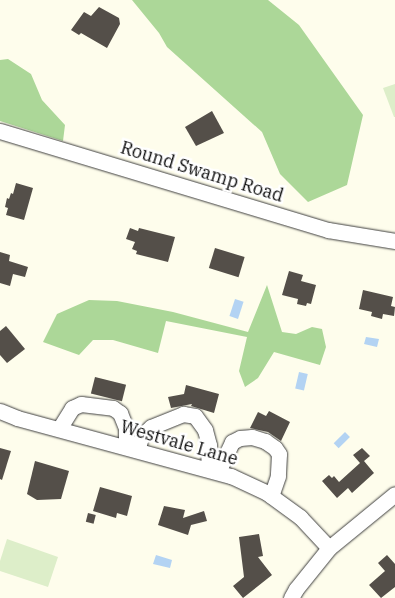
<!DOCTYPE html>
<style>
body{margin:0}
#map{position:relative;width:395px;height:598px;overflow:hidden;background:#fefdec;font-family:"IBM Plex Serif",serif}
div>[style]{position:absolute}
.forest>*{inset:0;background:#acd798}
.pitch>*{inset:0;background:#ddeec9}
.water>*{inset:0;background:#b3d3f3;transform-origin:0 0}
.building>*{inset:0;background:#544f49;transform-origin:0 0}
.roads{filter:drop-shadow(0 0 1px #3f3f3f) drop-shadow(0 0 1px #3f3f3f)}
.minor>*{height:15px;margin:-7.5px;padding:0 7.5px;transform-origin:7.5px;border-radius:7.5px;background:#fff}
span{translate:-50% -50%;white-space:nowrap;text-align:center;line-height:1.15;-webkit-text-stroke:5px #fff;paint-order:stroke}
.street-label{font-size:18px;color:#0c0c0c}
</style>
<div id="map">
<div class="forest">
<div style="clip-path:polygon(132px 0,268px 0,299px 25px,363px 115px,347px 185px,308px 202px,280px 174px,262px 132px,167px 47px,159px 33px)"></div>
<div style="clip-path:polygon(8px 59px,31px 74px,42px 100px,65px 125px,63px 141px,0 121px,0 60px)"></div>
<div style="clip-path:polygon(267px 285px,282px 332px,296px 334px,312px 327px,322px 329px,326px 347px,320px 365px,274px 352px,258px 378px,245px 387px,239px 371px,247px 337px,166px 321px,158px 353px,113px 340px,93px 340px,79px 355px,43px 342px,57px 314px,89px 300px,117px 301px,173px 312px,248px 332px)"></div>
</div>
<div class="pitch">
<div style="clip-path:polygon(395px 84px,395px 117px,394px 117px,383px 88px)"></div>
<div style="clip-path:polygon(7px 539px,58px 557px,48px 587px,0 571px,0 561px)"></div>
</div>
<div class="water">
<div style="left:235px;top:299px;width:9px;height:18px;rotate:18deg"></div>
<div style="clip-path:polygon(366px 337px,379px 339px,377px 347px,364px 344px)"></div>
<div style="left:299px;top:372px;width:9px;height:17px;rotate:13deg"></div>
<div style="left:345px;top:432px;width:7px;height:16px;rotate:45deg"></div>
<div style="clip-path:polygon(156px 555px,172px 560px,170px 568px,153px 564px)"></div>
</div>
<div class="building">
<div style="clip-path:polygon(99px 7px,119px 18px,120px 24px,107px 48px,81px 33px,79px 35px,71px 30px,84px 12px,91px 16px)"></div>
<div style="clip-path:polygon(212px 111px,224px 133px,196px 146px,185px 127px)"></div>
<div style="clip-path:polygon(16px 183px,33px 188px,24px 220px,6px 215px,8px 208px,5px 207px,7px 198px,9px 199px,11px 193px,13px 194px)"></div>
<div style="clip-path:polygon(130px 228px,138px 231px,139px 228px,175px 237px,168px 262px,136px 254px,137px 251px,132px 249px,135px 242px,126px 239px)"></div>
<div style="left:215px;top:248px;width:31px;height:21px;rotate:17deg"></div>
<div style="clip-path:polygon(0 252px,10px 255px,9px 261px,28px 267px,25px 277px,13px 274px,10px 286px,0 283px)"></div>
<div style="clip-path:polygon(289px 271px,303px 275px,301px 281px,316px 285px,311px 304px,307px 303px,306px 306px,297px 304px,298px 299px,282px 295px)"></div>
<div style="clip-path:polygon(363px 290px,393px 297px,391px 306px,395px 307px,394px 316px,383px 314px,382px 319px,371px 316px,372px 312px,359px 309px)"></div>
<div style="clip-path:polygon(6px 326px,25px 349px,7px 363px,0 355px,0 331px)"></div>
<div style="left:95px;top:377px;width:32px;height:17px;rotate:14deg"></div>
<div style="clip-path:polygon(186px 385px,219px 394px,214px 413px,191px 406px,192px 404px,171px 408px,168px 397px,184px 394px)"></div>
<div style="clip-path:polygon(269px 411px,290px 422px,281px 441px,268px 432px,250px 428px,258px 412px,266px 416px)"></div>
<div style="clip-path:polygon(0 448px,11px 451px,2px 480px,0 479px)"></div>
<div style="clip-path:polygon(362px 448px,370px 456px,364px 461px,374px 473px,352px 493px,348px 488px,337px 498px,322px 481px,329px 475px,332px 478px,334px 476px,339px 482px,360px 463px,353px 455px)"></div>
<div style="clip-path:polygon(35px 461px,69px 471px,61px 499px,37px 500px,27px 494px)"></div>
<div style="clip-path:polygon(100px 487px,132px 496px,127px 516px,117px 513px,116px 518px,93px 511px)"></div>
<div style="clip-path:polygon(164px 506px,185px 510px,183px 518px,204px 511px,207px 521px,191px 525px,188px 535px,158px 525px)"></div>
<div style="left:88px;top:513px;width:8px;height:9px;rotate:14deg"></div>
<div style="clip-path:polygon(259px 534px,263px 556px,258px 557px,272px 575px,243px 598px,233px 586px,244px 577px,239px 537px)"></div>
<div style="clip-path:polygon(387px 555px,395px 564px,395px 587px,381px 598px,369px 585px,385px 571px,378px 563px)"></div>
</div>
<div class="roads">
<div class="minor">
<div style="left:0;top:131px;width:343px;rotate:16.8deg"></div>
<div style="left:328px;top:230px;width:68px;rotate:9.3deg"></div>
<div style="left:0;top:411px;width:18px;rotate:22deg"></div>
<div style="left:17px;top:418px;width:222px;rotate:15.2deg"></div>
<div style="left:231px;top:476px;width:40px;rotate:25deg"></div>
<div style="left:267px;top:493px;width:41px;rotate:36deg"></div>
<div style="left:300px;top:517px;width:42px;rotate:46.9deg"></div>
<div style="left:59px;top:429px;width:25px;rotate:-58deg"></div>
<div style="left:72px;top:408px;width:10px;rotate:-24deg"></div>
<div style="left:81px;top:404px;width:32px;rotate:7deg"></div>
<div style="left:113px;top:408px;width:9px;rotate:36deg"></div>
<div style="left:120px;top:413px;width:16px;rotate:68deg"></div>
<div style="left:126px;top:428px;width:19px;rotate:90deg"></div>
<div style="left:137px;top:450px;width:16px;rotate:-72deg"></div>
<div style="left:142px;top:435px;width:12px;rotate:-42deg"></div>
<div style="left:151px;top:427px;width:35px;rotate:-22deg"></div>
<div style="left:183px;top:414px;width:12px;rotate:9deg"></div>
<div style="left:195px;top:416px;width:17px;rotate:54deg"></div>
<div style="left:205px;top:430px;width:16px;rotate:75deg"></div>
<div style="left:209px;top:445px;width:24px;rotate:92deg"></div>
<div style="left:218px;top:472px;width:33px;rotate:-65deg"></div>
<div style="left:232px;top:442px;width:9px;rotate:-27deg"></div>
<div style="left:240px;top:438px;width:12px;rotate:-5deg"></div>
<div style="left:252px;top:437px;width:14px;rotate:17deg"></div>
<div style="left:265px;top:441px;width:12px;rotate:35deg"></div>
<div style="left:275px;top:448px;width:7px;rotate:56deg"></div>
<div style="left:279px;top:454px;width:22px;rotate:93deg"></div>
<div style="left:278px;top:476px;width:21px;rotate:109deg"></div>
<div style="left:291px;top:598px;width:10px;rotate:-61deg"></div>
<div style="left:296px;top:589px;width:53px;rotate:-51.2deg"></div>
<div style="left:329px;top:548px;width:85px;rotate:-39.3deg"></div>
</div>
</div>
<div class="street-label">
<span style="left:202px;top:172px;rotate:17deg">Round Swamp Road</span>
<span style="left:179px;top:443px;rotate:16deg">Westvale Lane</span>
</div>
</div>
